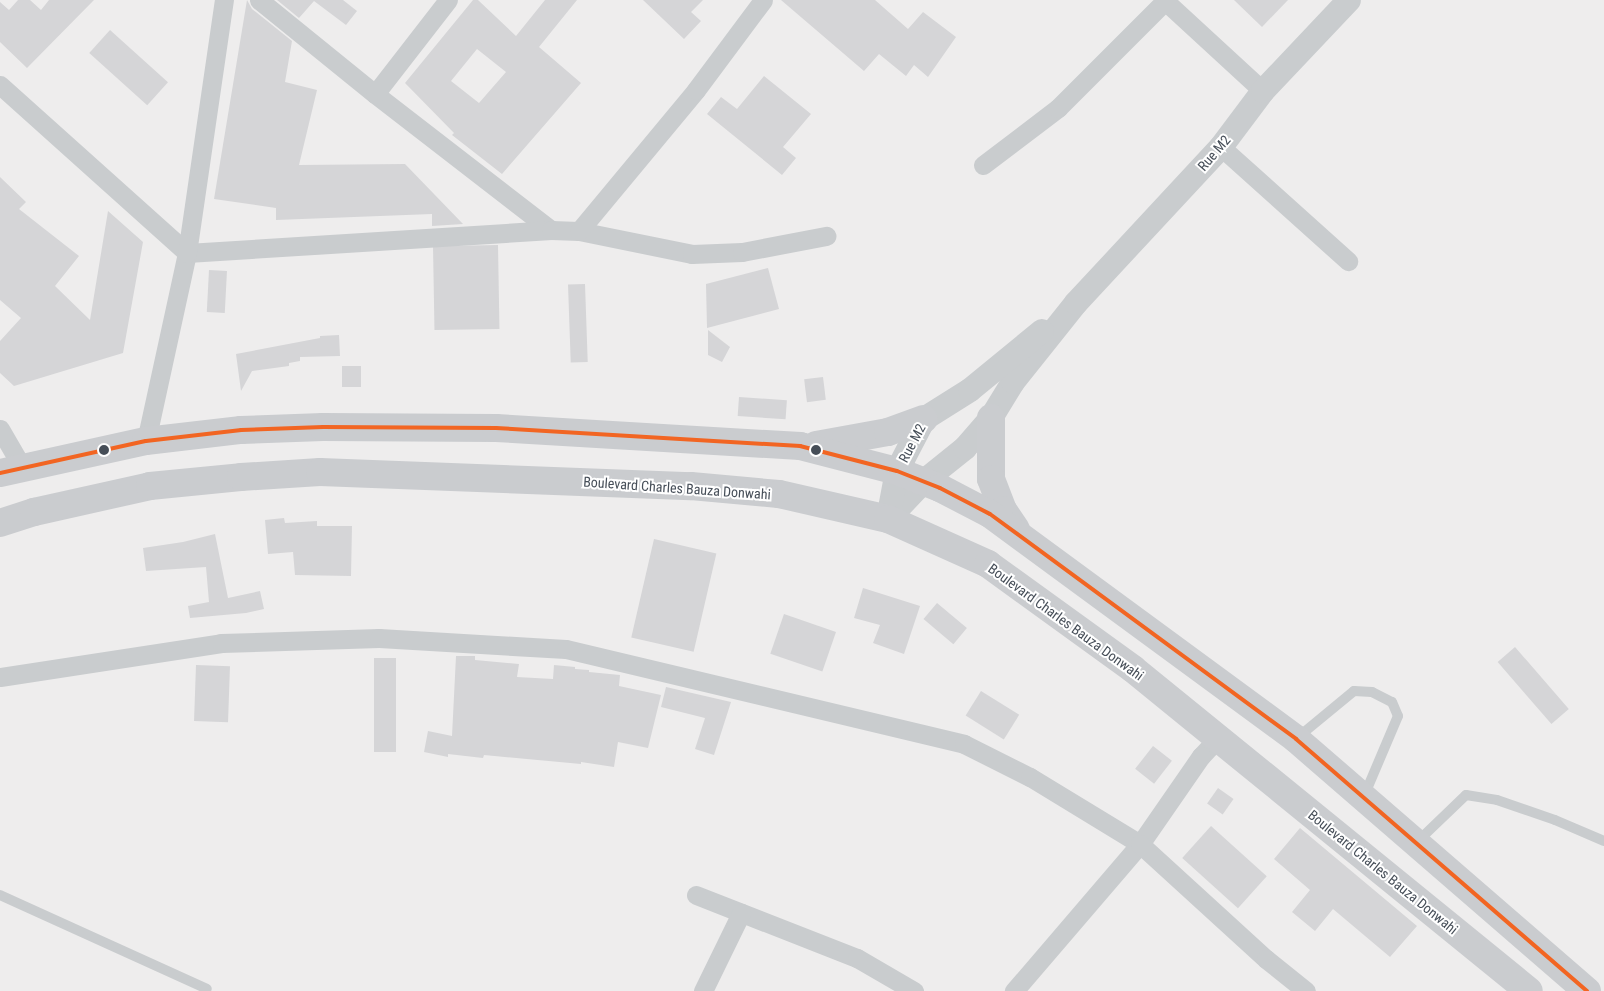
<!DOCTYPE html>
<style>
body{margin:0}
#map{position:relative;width:1604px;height:991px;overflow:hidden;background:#eeeded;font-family:"Roboto Condensed",sans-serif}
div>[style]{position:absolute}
.building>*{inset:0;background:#d5d5d7;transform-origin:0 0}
.service>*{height:10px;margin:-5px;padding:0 5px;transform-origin:5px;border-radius:5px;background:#c9ccce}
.minor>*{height:19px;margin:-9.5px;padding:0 9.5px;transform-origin:9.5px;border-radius:9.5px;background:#c9ccce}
.tertiary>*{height:24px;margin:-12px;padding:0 12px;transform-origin:12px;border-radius:12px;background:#c9ccce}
.secondary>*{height:28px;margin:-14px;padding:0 14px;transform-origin:14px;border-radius:14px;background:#cacccf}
.bus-1>*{height:4px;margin:-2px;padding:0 2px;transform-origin:2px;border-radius:2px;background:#f26522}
.dots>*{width:14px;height:14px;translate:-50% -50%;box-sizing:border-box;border:2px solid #fff;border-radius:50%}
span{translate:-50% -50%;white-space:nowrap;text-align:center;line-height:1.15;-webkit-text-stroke:4px #fff;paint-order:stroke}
.street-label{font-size:14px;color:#464e58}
</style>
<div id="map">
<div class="building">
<div style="clip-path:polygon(18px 0,30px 0,41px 10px,49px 0,94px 0,27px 68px,0 42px,0 2px,9px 10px)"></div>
<div style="clip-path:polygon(247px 0,252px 9px,292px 41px,285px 82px,317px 90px,299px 165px,405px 164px,463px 224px,432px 226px,432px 214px,276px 220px,276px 208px,214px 199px)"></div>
<div style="clip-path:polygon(277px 0,343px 0,357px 11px,346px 25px,314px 1px,299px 18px)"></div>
<div style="clip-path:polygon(evenodd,473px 0,478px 0,516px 36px,545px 0,577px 0,539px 47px,581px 83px,502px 174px,452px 135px,454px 133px,405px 83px,473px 0,477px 49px,506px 72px,479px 103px,451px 81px,477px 49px)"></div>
<div style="clip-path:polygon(643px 0,703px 0,691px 12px,701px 21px,684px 39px)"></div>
<div style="clip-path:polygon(781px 0,875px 0,908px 29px,923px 12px,956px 37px,928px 77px,914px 65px,906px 76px,879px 54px,864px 71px)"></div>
<div style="clip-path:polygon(1234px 0,1288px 0,1262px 27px)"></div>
<div style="left:110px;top:30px;width:78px;height:31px;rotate:42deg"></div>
<div style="clip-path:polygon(764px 76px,811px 114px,783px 147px,796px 158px,782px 175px,707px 114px,721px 97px,737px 109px)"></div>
<div style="clip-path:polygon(0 177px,26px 202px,19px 209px,79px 256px,55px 286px,90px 320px,108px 211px,143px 242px,123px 353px,14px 386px,0 373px,0 341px,21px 318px,0 300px)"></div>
<div style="left:498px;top:245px;width:84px;height:65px;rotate:89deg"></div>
<div style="clip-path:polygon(768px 268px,779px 309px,707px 328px,706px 284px)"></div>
<div style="left:209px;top:270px;width:18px;height:42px;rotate:3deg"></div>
<div style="left:585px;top:284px;width:78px;height:17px;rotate:88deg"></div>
<div style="clip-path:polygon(708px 330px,730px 347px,722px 362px,708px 355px)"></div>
<div style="clip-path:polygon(339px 335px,340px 356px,300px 357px,300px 361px,289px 363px,289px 366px,252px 371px,241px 391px,236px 354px,320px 338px,320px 336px)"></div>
<div style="left:342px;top:366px;width:19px;height:21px"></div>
<div style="left:823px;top:377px;width:23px;height:19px;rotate:83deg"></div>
<div style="left:739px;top:397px;width:48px;height:19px;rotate:4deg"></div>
<div style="clip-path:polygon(284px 518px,285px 523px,317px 521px,317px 526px,352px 526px,351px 576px,295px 575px,293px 552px,268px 554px,265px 520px)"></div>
<div style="clip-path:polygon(215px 534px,228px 598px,260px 591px,264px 609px,246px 613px,190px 618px,188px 606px,209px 602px,206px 567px,146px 571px,143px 548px,183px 542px)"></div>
<div style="left:654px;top:539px;width:64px;height:101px;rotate:13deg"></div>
<div style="clip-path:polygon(863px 588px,920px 606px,904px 654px,873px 643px,880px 625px,854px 618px)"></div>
<div style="left:937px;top:603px;width:39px;height:21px;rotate:40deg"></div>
<div style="left:784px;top:614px;width:55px;height:42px;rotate:19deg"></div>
<div style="left:1515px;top:647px;width:82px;height:23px;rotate:49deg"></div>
<div style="clip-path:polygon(456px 656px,475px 656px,475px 660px,519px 664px,517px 677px,553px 679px,554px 665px,575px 667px,575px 669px,589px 670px,589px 672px,620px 675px,619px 686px,661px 695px,648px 748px,618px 742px,614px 767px,581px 762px,581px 764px,484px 755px,483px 758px,448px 754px,448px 757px,424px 752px,428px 731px,452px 736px)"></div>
<div style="left:374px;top:658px;width:22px;height:94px"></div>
<div style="left:196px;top:665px;width:34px;height:56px;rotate:2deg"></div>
<div style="clip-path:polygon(666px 687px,731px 702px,714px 755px,695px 749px,705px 718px,661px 707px)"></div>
<div style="left:981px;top:691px;width:45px;height:29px;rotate:32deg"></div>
<div style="left:1153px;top:746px;width:24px;height:29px;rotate:38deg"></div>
<div style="left:1218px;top:788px;width:19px;height:19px;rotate:35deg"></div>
<div style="left:1211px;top:826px;width:75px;height:43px;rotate:42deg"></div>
<div style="clip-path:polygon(1300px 828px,1417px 926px,1390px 957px,1333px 909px,1315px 931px,1292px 912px,1310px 890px,1274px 859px)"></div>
</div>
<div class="service">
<div style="left:1297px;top:738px;width:74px;rotate:-39.5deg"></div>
<div style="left:1354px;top:691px;width:18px;rotate:3deg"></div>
<div style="left:1372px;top:692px;width:22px;rotate:27deg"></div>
<div style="left:1392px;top:702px;width:15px;rotate:67deg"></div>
<div style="left:1398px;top:716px;width:87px;rotate:113deg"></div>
<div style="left:1417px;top:842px;width:68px;rotate:-43.8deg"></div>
<div style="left:1466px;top:795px;width:31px;rotate:9deg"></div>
<div style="left:1497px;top:800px;width:61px;rotate:19deg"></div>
<div style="left:1555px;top:820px;width:53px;rotate:23.2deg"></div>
<div style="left:0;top:895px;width:227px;rotate:24.4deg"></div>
</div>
<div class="minor">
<div style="left:259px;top:0;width:149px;rotate:39deg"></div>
<div style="left:375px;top:94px;width:222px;rotate:37.7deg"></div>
<div style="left:1164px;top:0;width:134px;rotate:42.6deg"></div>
<div style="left:0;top:85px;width:251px;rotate:41.9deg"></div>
<div style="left:187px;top:253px;width:365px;rotate:-3.6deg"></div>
<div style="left:551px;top:230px;width:28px;rotate:2deg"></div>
<div style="left:579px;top:231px;width:115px;rotate:11.5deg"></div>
<div style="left:692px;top:254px;width:50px;rotate:-2.3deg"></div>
<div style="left:742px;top:252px;width:86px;rotate:-10.8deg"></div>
<div style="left:375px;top:94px;width:119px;rotate:-52.2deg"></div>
<div style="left:1221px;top:147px;width:171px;rotate:41.9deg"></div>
<div style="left:983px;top:165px;width:94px;rotate:-37.2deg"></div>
<div style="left:1058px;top:108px;width:153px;rotate:-45deg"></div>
<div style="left:579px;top:231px;width:183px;rotate:-50.3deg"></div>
<div style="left:696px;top:90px;width:112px;rotate:-53.3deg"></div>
<div style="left:0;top:429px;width:44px;rotate:59.9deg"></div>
<div style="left:146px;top:441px;width:192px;rotate:-77.7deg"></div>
<div style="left:187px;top:253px;width:256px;rotate:-81.7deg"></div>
<div style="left:0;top:677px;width:224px;rotate:-8.7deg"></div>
<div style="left:221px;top:643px;width:158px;rotate:-1.8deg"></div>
<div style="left:379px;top:638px;width:187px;rotate:3.4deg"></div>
<div style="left:566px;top:649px;width:409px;rotate:13.4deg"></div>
<div style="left:964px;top:744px;width:74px;rotate:26.6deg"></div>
<div style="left:1030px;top:777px;width:129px;rotate:31.3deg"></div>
<div style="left:1140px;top:844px;width:194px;rotate:130.6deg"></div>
<div style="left:1218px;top:738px;width:25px;rotate:133deg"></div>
<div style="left:1201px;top:756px;width:107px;rotate:124.7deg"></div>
<div style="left:1140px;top:844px;width:171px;rotate:42.4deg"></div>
<div style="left:1266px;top:959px;width:51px;rotate:38.7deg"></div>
<div style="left:696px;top:895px;width:173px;rotate:21.4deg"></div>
<div style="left:857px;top:958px;width:66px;rotate:30.1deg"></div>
<div style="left:703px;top:991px;width:87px;rotate:-64deg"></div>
</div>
<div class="tertiary">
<div style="left:888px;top:519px;width:52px;rotate:-46.5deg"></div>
<div style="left:924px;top:481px;width:53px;rotate:-38.8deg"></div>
<div style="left:965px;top:448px;width:40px;rotate:-49deg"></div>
<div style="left:991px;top:418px;width:42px;rotate:-58.6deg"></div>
<div style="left:1013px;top:382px;width:101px;rotate:-51.4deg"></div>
<div style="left:1076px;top:303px;width:213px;rotate:-47.1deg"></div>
<div style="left:1221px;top:147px;width:70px;rotate:-53.1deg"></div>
<div style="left:1263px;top:91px;width:125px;rotate:-46.6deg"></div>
<div style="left:888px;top:519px;width:49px;rotate:-79.4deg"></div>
<div style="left:897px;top:471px;width:59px;rotate:-62.6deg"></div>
<div style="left:924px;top:419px;width:54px;rotate:-32.2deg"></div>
<div style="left:970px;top:390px;width:93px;rotate:-39.3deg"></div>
</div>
<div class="secondary">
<div style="left:991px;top:418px;width:61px;rotate:90deg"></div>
<div style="left:991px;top:479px;width:33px;rotate:69deg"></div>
<div style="left:1003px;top:510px;width:23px;rotate:56deg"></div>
<div style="left:816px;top:445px;width:73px;rotate:-10.2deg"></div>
<div style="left:888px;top:432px;width:38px;rotate:-20deg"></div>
<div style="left:0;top:473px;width:149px;rotate:-12.4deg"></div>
<div style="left:146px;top:441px;width:96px;rotate:-6.6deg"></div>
<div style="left:241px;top:430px;width:82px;rotate:-2.1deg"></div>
<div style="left:323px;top:427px;width:173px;rotate:0.3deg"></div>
<div style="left:496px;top:428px;width:305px;rotate:3.4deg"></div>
<div style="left:800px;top:446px;width:100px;rotate:14.5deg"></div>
<div style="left:897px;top:471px;width:46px;rotate:21.6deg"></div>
<div style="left:940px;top:488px;width:56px;rotate:27.5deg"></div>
<div style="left:990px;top:514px;width:380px;rotate:36.3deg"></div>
<div style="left:1296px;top:739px;width:385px;rotate:40.9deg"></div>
<div style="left:0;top:523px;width:36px;rotate:-18deg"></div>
<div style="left:34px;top:512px;width:119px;rotate:-12.6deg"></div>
<div style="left:150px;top:486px;width:91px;rotate:-5.6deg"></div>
<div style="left:241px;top:477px;width:79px;rotate:-3.6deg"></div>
<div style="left:320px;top:472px;width:371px;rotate:2.2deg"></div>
<div style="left:691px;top:486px;width:88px;rotate:5.2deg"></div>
<div style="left:779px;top:494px;width:112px;rotate:12.9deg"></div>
<div style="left:888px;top:519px;width:110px;rotate:24.2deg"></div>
<div style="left:988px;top:564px;width:179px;rotate:35.9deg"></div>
<div style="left:1133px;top:669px;width:510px;rotate:39.12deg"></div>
</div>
<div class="bus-1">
<div style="left:0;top:473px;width:149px;rotate:-12.4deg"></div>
<div style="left:146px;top:441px;width:96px;rotate:-6.6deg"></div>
<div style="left:241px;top:430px;width:82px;rotate:-2.1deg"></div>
<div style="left:323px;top:427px;width:173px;rotate:0.3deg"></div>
<div style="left:496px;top:428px;width:305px;rotate:3.4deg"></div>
<div style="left:800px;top:446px;width:100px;rotate:14.5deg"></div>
<div style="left:897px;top:471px;width:46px;rotate:21.6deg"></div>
<div style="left:940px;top:488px;width:56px;rotate:27.5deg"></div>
<div style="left:990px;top:514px;width:380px;rotate:36.3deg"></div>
<div style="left:1296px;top:739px;width:385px;rotate:40.9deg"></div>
</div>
<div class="dots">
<div style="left:104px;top:450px;background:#464e58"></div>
<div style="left:816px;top:450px;background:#464e58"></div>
</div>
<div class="street-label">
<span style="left:1214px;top:153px;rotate:-49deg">Rue M2</span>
<span style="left:912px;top:443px;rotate:-62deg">Rue M2</span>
<span style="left:677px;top:488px;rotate:4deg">Boulevard Charles Bauza Donwahi</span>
<span style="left:1066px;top:622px;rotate:36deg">Boulevard Charles Bauza Donwahi</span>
<span style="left:1383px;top:872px;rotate:39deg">Boulevard Charles Bauza Donwahi</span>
</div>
</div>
